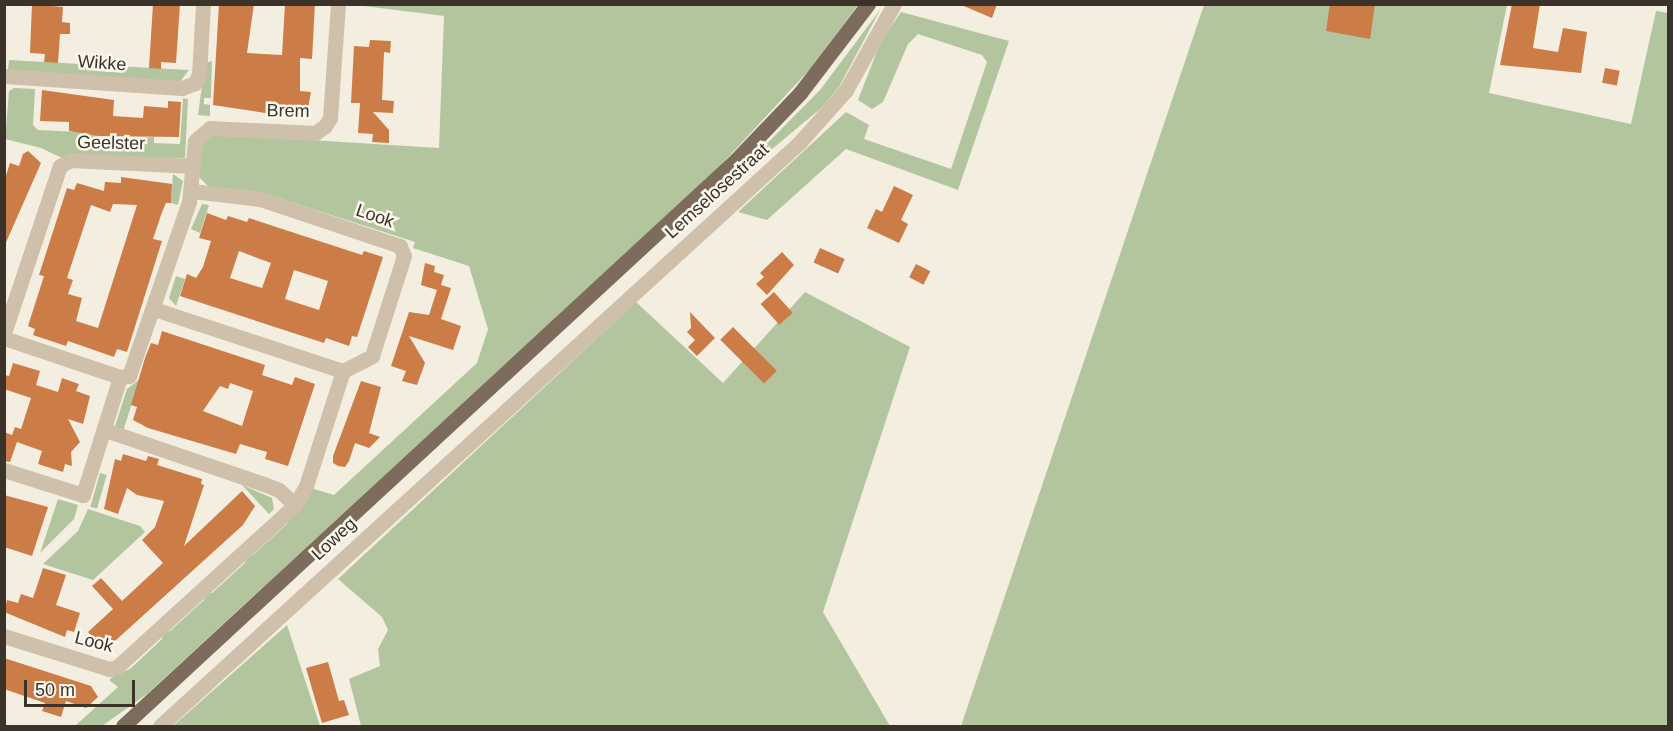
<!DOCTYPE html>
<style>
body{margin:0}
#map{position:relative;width:1673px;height:731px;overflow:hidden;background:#f4eee0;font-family:Arial,sans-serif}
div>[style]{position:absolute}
.green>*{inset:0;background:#b2c59e;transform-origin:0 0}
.building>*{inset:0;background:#cb7c47;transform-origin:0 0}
.street>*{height:15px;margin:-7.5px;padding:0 7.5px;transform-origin:7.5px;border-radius:7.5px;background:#cec0aa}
.primary>*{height:15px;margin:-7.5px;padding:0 7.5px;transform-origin:7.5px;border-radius:7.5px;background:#7d6c5b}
span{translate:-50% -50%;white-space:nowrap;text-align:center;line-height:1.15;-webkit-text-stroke:5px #fbf7ed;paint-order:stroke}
.street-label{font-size:18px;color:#3b322a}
.frame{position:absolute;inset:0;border:6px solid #3b322a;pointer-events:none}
.scale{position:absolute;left:24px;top:680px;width:111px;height:27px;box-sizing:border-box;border:3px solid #3b322a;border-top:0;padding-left:8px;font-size:18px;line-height:21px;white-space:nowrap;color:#3b322a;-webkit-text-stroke:4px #fbf7ed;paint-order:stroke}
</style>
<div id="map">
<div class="green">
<div style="clip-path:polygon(356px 5px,858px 5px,810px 69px,720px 166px,147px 694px,102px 726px,75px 726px,118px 687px,109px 680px,115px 675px,130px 669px,162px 639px,163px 632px,170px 631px,204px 600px,206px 593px,212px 593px,245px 563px,247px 555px,253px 555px,287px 524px,311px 488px,334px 495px,477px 363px,488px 329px,469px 266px,413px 248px,415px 242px,260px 192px,209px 187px,199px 177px,202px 141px,216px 134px,439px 148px,444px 16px)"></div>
<div style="clip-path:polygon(1204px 5px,1507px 5px,1489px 93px,1631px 124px,1656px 11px,1668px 13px,1668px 726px,961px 726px)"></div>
<div style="clip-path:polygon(880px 10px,839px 87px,820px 109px,709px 202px,820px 90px)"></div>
<div style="clip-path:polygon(901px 12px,1009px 41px,958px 190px,846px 149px,767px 220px,738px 212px,846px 112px,869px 125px,864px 139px,951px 169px,987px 62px,982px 55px,918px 34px,908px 44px,883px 102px,872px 109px,858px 100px,881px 41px)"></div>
<div style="clip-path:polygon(9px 60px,189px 70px,179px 83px,8px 70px)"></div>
<div style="clip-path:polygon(212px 61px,211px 98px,204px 98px,204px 104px,210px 105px,210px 116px,198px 115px,205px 63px)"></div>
<div style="clip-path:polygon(14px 88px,35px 89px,33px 125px,38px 130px,98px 133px,97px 140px,154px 137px,154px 143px,180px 144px,183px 98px,188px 99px,185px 158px,60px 157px,41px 148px,5px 139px,9px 91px)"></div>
<div style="clip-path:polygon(173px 174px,183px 181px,178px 205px,171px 203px)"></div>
<div style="clip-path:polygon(202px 204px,209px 205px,200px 233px,191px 229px)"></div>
<div style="clip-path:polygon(176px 276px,185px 279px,176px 306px,169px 298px)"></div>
<div style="clip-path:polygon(805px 292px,910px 347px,823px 612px,890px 726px,361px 726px,349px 679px,380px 666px,378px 649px,388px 630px,382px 617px,338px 579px,636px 302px,723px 383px)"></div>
<div style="clip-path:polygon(140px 379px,123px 431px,115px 426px,127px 389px)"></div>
<div style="left:100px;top:473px;width:7px;height:35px;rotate:16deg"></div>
<div style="clip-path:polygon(242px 485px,272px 498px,274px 509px,269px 514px)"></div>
<div style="clip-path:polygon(58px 499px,78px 505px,74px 519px,40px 553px)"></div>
<div style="clip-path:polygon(88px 509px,140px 526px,145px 532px,93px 580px,43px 564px,78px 531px)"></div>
<div style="clip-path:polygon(287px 625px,320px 726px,173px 726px)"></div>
</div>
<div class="building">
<div style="clip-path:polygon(32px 4px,63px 7px,62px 22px,70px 23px,70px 34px,60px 34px,58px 63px,44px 62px,45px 54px,30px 53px)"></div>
<div style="clip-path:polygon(153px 4px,180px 4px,176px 63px,161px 62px,161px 69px,149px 68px)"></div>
<div style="clip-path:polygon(219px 4px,254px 4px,247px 53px,282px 55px,285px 4px,315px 4px,312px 59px,300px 58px,300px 91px,311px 92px,307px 113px,265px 113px,213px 105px)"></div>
<div style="clip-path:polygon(959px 4px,997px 4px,992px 18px)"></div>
<div style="clip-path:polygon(1330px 4px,1375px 4px,1370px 39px,1326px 31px)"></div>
<div style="clip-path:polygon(1512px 4px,1540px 4px,1533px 48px,1558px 52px,1563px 28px,1587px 32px,1581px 73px,1500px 65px)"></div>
<div style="clip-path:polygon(370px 40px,391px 41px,390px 53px,384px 52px,382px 100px,394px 101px,393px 113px,373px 112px,389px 130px,389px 143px,372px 142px,373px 134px,358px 133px,360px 103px,351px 103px,354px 46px,369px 47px)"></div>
<div style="left:1605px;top:68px;width:15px;height:15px;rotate:11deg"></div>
<div style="clip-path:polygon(42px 90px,114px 100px,113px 116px,143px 118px,144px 106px,168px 108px,168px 101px,181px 102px,179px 137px,99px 136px,69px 131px,69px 122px,40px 121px)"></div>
<div style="clip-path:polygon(28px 151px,41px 163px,4px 247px,4px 182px,10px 163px,19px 166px,23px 154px)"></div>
<div style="clip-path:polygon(evenodd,121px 177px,172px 184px,171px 203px,166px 203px,162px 212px,153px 239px,162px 241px,127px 352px,117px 349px,114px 357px,68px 341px,66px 346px,33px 335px,35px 329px,28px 326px,44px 276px,39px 275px,67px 188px,74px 190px,77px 183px,104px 191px,105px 182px,121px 183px,121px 177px,113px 204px,137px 205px,98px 328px,76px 321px,82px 298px,68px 294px,73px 280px,67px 278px,91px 205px,110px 212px,113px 204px)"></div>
<div style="clip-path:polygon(894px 186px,913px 195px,901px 220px,908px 224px,899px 243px,867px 228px,876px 209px,882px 212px)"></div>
<div style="clip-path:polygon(evenodd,207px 213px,226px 220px,228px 216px,247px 222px,249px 218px,362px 255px,364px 251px,383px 257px,357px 337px,352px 336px,349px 346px,326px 338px,324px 343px,180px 296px,187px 274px,196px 278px,203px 267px,211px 241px,199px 238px,207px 213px,239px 251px,271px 263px,262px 288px,230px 278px,239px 251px,207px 213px,294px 270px,328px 281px,319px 310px,285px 299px,294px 270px)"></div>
<div style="left:820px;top:248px;width:27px;height:16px;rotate:24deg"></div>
<div style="clip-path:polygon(782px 252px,794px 265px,767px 295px,756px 284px,764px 277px,760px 273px)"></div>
<div style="clip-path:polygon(425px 263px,435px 266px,434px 272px,444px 275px,441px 285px,451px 288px,441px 319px,461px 326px,453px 350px,409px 336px,425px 363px,417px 385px,402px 381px,406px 371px,391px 366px,409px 312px,429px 315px,437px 290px,421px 285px)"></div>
<div style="left:916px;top:264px;width:16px;height:15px;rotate:27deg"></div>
<div style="left:774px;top:292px;width:28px;height:18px;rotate:48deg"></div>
<div style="clip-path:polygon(690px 312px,715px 338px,697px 356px,688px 347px,695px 340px,687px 332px,691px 328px)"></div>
<div style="left:733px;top:327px;width:62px;height:18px;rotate:45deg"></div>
<div style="clip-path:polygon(evenodd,162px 331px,265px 365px,262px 375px,292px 385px,295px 377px,315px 384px,288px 466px,265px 459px,267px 452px,240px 444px,236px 454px,148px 428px,133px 420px,137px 407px,131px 405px,145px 358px,151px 343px,158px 345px,162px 331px,230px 383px,253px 391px,242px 426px,203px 411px,220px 386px,228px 389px,230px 383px)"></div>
<div style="clip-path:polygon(13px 363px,40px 371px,36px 385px,58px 392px,62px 378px,79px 384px,76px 391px,90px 396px,83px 424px,68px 419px,80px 442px,71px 452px,72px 466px,65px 464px,63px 472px,38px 464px,42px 451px,17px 442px,10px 462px,4px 461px,4px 432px,12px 435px,15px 427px,21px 429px,31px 398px,4px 389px,4px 375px,9px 376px)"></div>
<div style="clip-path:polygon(361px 381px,381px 387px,369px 433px,380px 437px,369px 448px,355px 443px,349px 461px,345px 467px,338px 466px,333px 463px,333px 456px)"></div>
<div style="clip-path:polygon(123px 454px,146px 461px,148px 456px,159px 459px,157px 465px,202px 479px,201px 484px,204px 485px,184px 546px,242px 491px,255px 506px,243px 525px,105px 650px,88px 632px,113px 609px,92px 586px,101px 578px,122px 601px,163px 563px,142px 540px,155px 527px,164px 501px,137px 495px,127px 488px,118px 514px,104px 509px,115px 459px,121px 461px)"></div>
<div style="clip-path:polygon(4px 495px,48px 507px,32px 556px,4px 547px)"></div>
<div style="clip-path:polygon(43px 568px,66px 575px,56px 605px,80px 613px,74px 632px,67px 630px,65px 637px,4px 612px,7px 600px,18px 603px,21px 594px,33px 598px)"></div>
<div style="clip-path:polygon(4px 658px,91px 686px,98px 697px,86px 708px,66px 701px,61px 717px,42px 711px,45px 703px,4px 689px)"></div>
<div style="clip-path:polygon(328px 662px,339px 701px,344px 700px,349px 715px,322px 723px,306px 668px)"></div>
</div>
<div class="street">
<div style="left:4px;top:76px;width:178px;rotate:3.9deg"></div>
<div style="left:182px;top:88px;width:14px;rotate:-21deg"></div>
<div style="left:195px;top:83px;width:10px;rotate:-66deg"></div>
<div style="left:199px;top:74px;width:70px;rotate:-86.7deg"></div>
<div style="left:154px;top:309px;width:199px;rotate:18.2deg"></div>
<div style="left:343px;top:371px;width:33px;rotate:-27deg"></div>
<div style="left:372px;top:356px;width:105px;rotate:-72.3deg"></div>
<div style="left:404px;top:256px;width:11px;rotate:-112deg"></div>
<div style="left:400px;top:246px;width:148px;rotate:-161.4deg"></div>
<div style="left:260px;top:199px;width:68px;rotate:-173.3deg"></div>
<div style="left:4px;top:333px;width:176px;rotate:-71.5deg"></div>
<div style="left:60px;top:166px;width:12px;rotate:-31deg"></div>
<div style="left:70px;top:160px;width:124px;rotate:2.8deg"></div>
<div style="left:4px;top:338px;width:122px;rotate:18.6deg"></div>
<div style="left:120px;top:377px;width:9px;rotate:-6deg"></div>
<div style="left:129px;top:376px;width:184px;rotate:-71deg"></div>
<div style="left:189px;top:202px;width:61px;rotate:-84.4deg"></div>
<div style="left:195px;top:141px;width:20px;rotate:-41deg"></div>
<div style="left:210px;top:128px;width:105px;rotate:2.7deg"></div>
<div style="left:315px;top:133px;width:12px;rotate:-35deg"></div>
<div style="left:325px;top:126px;width:9px;rotate:-58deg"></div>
<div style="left:330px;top:118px;width:114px;rotate:-86deg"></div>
<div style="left:105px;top:430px;width:168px;rotate:18.8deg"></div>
<div style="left:264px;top:484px;width:16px;rotate:22deg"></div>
<div style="left:279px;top:490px;width:22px;rotate:43deg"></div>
<div style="left:295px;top:505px;width:22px;rotate:-60deg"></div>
<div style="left:306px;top:486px;width:121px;rotate:-72.2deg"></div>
<div style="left:4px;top:470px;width:83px;rotate:17.6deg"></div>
<div style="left:83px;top:495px;width:124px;rotate:-72.6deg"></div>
<div style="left:4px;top:636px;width:110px;rotate:17.4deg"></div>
<div style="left:109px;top:669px;width:8px;rotate:-14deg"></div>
<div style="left:117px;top:667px;width:241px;rotate:-42.3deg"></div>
<div style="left:160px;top:726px;width:865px;rotate:-42.38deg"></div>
<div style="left:799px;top:143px;width:71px;rotate:-48.4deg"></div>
<div style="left:846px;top:90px;width:98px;rotate:-60.8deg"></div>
</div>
<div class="primary">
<div style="left:123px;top:726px;width:834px;rotate:-42.72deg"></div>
<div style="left:736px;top:160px;width:93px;rotate:-46.3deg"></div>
<div style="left:800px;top:93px;width:112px;rotate:-52.6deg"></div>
</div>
<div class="street-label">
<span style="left:102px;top:63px;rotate:4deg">Wikke</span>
<span style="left:288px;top:111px;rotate:1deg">Brem</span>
<span style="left:111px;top:143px;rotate:1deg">Geelster</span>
<span style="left:717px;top:191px;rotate:-42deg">Lemselosestraat</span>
<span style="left:375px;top:216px;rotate:19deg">Look</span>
<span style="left:334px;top:539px;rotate:-43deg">Loweg</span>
<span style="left:94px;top:642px;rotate:14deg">Look</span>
</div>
<div class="frame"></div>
<div class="scale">50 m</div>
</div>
